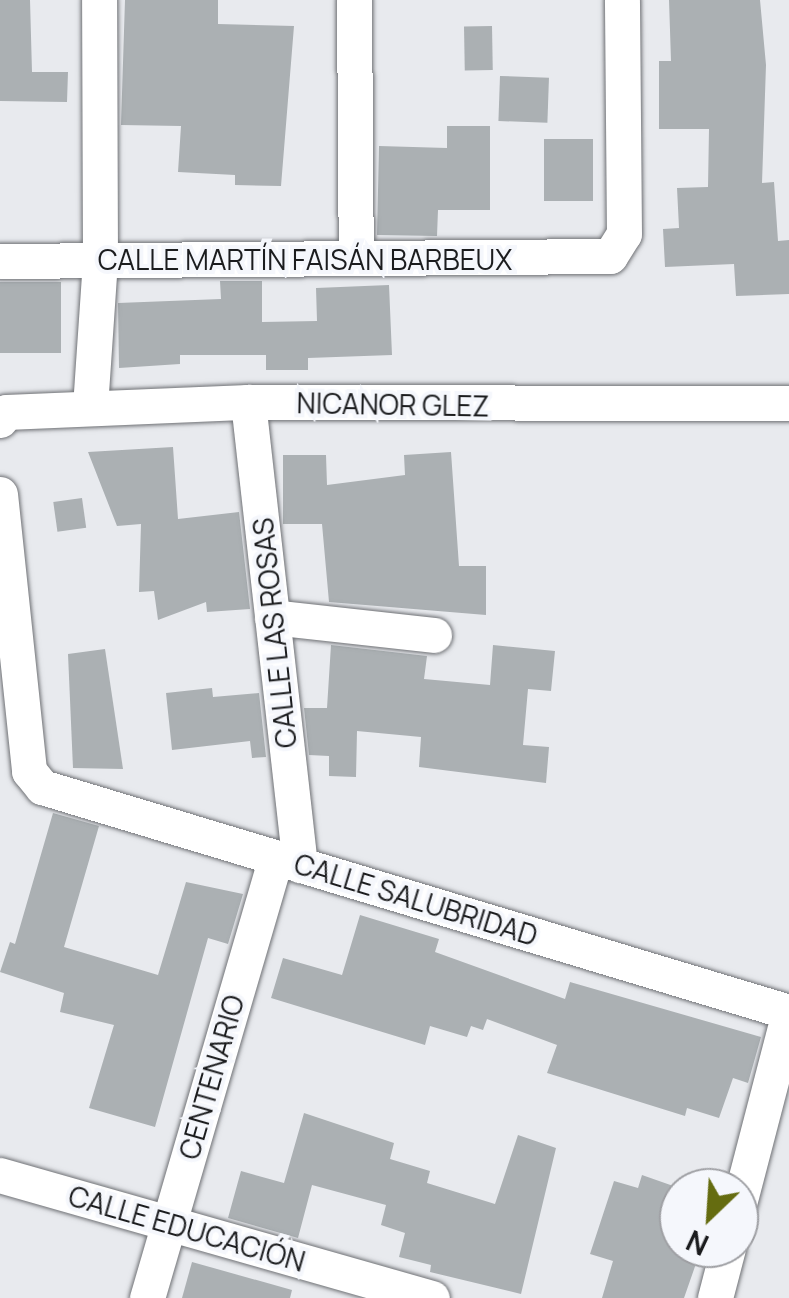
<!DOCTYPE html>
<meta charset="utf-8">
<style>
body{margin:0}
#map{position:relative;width:789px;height:1298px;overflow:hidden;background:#e8eaee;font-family:Manrope,sans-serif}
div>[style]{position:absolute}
.building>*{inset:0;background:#abb0b3;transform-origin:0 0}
.roads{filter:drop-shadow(0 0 2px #6f7175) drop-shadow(0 0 2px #6f7175)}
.minor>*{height:35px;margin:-17.5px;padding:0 17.5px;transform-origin:17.5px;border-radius:17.5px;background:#fff}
span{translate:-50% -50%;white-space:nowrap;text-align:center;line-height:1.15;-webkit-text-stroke:8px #f5f7fc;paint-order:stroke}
.street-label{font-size:28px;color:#1b1c1e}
.north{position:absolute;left:659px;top:1168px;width:100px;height:100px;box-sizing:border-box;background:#f5f7fc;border:2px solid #9e9fa3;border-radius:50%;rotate:205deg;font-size:28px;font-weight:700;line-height:40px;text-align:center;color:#1b1c1e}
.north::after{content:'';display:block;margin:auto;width:35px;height:45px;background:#656c10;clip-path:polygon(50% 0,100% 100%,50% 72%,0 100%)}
</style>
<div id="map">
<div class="building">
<div style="clip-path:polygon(0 0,30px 0,32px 72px,68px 72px,67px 102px,0 101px)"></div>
<div style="clip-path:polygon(125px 0,218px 0,218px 24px,294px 26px,281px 186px,235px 185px,235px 175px,178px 172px,181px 126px,121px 125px)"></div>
<div style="clip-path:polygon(669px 0,760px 0,766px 65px,762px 183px,774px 182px,778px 241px,789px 240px,789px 294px,736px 296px,734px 264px,665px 267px,663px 229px,679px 228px,677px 188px,708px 187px,709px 129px,659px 129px,659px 61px,671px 61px)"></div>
<div style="left:492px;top:26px;width:44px;height:28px;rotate:89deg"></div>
<div style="left:500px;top:76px;width:49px;height:45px;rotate:2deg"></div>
<div style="clip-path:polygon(447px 126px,490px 126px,490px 210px,438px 210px,437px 236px,377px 235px,379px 146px,447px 148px)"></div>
<div style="left:544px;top:139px;width:49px;height:62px"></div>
<div style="clip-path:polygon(220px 281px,262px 281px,262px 322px,317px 321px,316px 288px,389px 285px,392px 355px,308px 358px,308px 370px,266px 370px,266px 355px,180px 355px,180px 364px,119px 368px,118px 303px,221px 299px)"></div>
<div style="left:0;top:282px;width:61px;height:71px"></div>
<div style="clip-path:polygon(173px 447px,178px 519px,239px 512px,250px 609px,207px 612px,206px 602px,158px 620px,154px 591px,139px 592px,141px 524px,117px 526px,88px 452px)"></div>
<div style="clip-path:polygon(451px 452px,459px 566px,486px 566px,486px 615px,329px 602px,322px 524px,283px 524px,283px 455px,326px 455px,327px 485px,405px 475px,404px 455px)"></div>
<div style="left:82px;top:498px;width:30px;height:29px;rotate:82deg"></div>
<div style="clip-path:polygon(331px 645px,427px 656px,424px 679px,490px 685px,493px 645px,555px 651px,551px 691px,528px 689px,523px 745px,549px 747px,546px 783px,419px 767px,421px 737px,357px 731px,356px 777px,329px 776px,329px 756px,309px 755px,304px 708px,327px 708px)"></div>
<div style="clip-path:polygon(105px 649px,123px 769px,73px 768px,68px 654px)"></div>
<div style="clip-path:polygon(212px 688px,213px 697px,259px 693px,266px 757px,252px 758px,250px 741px,172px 750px,166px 693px)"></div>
<div style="clip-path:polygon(53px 813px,99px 826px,64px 947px,158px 975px,186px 882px,243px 894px,228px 944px,208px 938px,155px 1127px,89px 1108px,114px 1025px,60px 1012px,64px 993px,0 972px,10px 942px,15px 944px)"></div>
<div style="clip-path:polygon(360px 915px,439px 939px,435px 952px,565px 999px,570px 982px,761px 1037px,748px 1083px,733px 1078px,719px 1118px,687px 1108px,685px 1116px,547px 1073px,557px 1045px,487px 1019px,483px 1030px,471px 1026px,467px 1037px,430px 1026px,425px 1045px,271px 998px,283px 958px,342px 975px)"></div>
<div style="clip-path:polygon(304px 1113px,394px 1143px,390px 1159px,430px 1171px,427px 1183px,495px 1204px,518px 1135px,556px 1148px,521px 1294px,430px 1272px,431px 1265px,399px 1257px,405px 1233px,381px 1225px,386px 1205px,312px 1185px,298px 1238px,228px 1218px,241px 1171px,284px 1183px)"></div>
<div style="clip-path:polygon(642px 1175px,679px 1188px,679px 1250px,699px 1255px,684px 1298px,602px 1298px,613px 1261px,590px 1254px,614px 1181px,638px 1188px)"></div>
<div style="clip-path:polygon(192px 1262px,292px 1290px,290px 1298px,182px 1298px)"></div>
</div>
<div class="roads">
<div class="minor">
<div style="left:354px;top:0;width:258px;rotate:89.6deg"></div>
<div style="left:0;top:261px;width:610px;rotate:-0.47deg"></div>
<div style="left:610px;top:256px;width:26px;rotate:-58deg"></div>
<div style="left:624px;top:234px;width:234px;rotate:-90.5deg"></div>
<div style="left:248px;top:402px;width:466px;rotate:83.6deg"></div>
<div style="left:90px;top:407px;width:147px;rotate:-86.1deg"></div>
<div style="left:100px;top:260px;width:260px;rotate:-90.2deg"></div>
<div style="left:0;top:420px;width:10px;rotate:-53deg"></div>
<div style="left:6px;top:412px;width:242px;rotate:-2.4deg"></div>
<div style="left:248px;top:402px;width:541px;rotate:0.11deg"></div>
<div style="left:0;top:494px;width:279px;rotate:84deg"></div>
<div style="left:29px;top:771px;width:21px;rotate:51deg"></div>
<div style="left:42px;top:787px;width:780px;rotate:16.76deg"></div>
<div style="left:272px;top:617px;width:163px;rotate:6.3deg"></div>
<div style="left:0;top:1175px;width:449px;rotate:15.9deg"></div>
<div style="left:739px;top:1204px;width:198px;rotate:-75.4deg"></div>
<div style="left:147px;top:1298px;width:459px;rotate:-73.7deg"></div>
<div style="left:715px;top:1298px;width:52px;rotate:-75.4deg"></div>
</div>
</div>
<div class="street-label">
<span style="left:305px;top:259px">CALLE MARTÍN FAISÁN BARBEUX</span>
<span style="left:393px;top:404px;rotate:1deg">NICANOR GLEZ</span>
<span style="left:274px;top:633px;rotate:-96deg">CALLE LAS ROSAS</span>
<span style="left:416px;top:899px;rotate:17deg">CALLE SALUBRIDAD</span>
<span style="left:211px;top:1077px;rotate:-74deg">CENTENARIO</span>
<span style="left:187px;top:1228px;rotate:16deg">CALLE EDUCACIÓN</span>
</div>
<div class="north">N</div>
</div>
